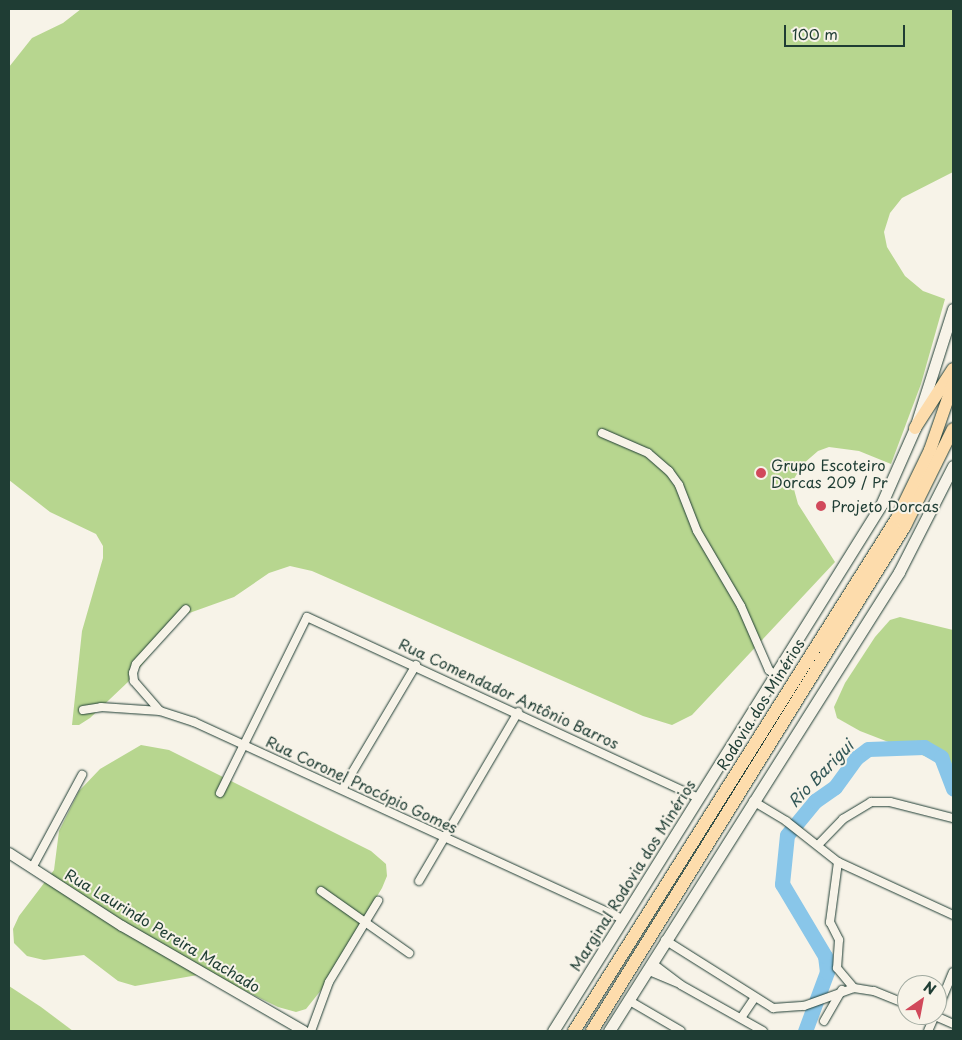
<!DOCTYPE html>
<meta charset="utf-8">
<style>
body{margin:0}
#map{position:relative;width:962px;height:1040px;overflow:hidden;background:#f7f3e8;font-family:"Playpen Sans",sans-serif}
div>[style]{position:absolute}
.green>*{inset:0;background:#b7d68f}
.river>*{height:15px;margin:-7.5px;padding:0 7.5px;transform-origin:7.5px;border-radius:7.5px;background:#89c6e9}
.roads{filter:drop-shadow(0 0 1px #1f3d34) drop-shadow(0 0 1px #1f3d34)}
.minor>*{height:8px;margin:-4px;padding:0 4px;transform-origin:4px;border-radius:4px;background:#f7f3e8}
.tertiary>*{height:10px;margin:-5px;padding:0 5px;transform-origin:5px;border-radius:5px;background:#f7f3e8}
.secondary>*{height:11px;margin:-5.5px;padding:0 5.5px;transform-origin:5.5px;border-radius:5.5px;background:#f7f3e8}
.primary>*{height:12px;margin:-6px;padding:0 6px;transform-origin:6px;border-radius:6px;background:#fddcac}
.dots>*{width:14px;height:14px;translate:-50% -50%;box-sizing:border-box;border:2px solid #f7f3e8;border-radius:50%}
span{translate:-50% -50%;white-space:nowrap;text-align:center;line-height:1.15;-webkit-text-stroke:4px #f7f3e8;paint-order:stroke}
.poi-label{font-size:15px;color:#1f3d34}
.left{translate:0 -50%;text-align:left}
.street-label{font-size:15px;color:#1f3d34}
.water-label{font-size:16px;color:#345858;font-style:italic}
.frame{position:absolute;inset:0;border:10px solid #1f3d34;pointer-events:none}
.north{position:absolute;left:897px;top:975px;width:50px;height:50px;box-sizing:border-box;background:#f7f3e8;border:1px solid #a1aaa0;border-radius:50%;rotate:33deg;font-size:14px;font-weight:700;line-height:20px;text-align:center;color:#1f3d34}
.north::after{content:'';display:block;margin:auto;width:18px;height:22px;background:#d1495b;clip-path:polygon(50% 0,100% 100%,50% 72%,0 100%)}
.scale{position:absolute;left:784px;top:25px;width:121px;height:22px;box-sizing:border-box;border:2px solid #1f3d34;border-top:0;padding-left:6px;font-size:15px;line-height:18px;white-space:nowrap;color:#1f3d34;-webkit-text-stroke:4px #f7f3e8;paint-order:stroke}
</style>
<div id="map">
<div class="green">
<div style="clip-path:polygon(81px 9px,953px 9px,953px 172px,902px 198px,890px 213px,884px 232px,887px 247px,905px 276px,923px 291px,945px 299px,921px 384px,891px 464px,859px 451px,829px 447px,818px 451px,803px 464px,792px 482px,798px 504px,835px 562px,692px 715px,672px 725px,643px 716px,312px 571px,290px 566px,269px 573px,234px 597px,181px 616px,129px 681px,90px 718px,79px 725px,72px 725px,82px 631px,103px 558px,103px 546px,96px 534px,50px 512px,9px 480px,9px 67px,32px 38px,63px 23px)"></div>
<div style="clip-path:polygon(900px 617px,953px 630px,953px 767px,860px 731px,837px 718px,834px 707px,845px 683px,875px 637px,890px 620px)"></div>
<div style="clip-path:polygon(141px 745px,169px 750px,371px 851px,386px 864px,387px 876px,382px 888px,322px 989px,306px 1009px,296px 1012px,278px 1007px,209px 973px,135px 986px,118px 981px,84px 955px,44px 960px,27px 956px,14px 943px,13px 929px,19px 916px,54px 870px,59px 831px,79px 791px,100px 769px)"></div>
<div style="clip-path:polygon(9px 986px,41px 1007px,73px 1031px,9px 1031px)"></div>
</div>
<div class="river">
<div style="left:805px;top:1031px;width:63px;rotate:-69.6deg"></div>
<div style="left:827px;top:972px;width:16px;rotate:-97deg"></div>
<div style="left:825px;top:956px;width:84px;rotate:-120.8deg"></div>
<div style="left:782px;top:884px;width:49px;rotate:-84.2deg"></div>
<div style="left:787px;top:835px;width:44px;rotate:-50.5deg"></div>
<div style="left:815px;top:801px;width:24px;rotate:-35deg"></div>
<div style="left:835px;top:787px;width:36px;rotate:-54deg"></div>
<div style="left:856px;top:758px;width:15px;rotate:-37deg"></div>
<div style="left:868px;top:749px;width:56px;rotate:-2deg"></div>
<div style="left:924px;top:747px;width:20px;rotate:30deg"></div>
<div style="left:941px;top:757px;width:34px;rotate:69deg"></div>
</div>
<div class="roads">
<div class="minor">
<div style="left:602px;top:433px;width:50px;rotate:23.5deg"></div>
<div style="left:648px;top:453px;width:28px;rotate:41deg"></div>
<div style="left:669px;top:471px;width:17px;rotate:54deg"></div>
<div style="left:679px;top:485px;width:49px;rotate:68.6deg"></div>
<div style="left:697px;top:531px;width:87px;rotate:59.6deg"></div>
<div style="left:741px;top:606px;width:70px;rotate:66.4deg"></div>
<div style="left:769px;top:670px;width:9px;rotate:41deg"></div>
<div style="left:83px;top:710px;width:18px;rotate:-9deg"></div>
<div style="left:101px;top:707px;width:59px;rotate:3.9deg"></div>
<div style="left:160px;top:711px;width:36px;rotate:18deg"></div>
<div style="left:194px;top:722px;width:471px;rotate:24.7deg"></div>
<div style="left:160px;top:711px;width:40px;rotate:-131deg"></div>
<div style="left:134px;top:681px;width:8px;rotate:-97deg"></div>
<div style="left:133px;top:673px;width:9px;rotate:-72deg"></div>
<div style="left:136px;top:664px;width:74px;rotate:-47.7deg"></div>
<div style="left:343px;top:788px;width:143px;rotate:-59.3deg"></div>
<div style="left:220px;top:793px;width:196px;rotate:-63.7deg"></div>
<div style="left:307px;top:617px;width:431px;rotate:24.8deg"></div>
<div style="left:753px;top:801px;width:39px;rotate:31deg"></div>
<div style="left:786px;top:821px;width:66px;rotate:38.3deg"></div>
<div style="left:838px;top:862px;width:127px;rotate:24.7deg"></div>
<div style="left:818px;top:845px;width:36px;rotate:-46deg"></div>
<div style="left:843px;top:819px;width:33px;rotate:-31deg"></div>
<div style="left:871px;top:802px;width:19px"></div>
<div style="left:890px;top:802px;width:65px;rotate:14.3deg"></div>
<div style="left:838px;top:862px;width:61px;rotate:97.6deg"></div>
<div style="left:830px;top:922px;width:20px;rotate:63deg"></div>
<div style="left:839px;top:940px;width:28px;rotate:94deg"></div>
<div style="left:837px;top:968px;width:26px;rotate:50deg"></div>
<div style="left:32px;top:868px;width:106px;rotate:-61.7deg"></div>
<div style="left:419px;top:881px;width:196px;rotate:-59.6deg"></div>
<div style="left:321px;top:891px;width:108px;rotate:35.2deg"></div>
<div style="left:665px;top:940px;width:128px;rotate:32.2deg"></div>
<div style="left:773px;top:1008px;width:31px;rotate:-4deg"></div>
<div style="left:804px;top:1006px;width:53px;rotate:-19.8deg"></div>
<div style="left:854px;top:988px;width:20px;rotate:9deg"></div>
<div style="left:874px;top:991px;width:35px;rotate:22deg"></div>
<div style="left:652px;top:963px;width:36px;rotate:37deg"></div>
<div style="left:681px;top:985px;width:94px;rotate:29.3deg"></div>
<div style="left:647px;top:970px;width:33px;rotate:23deg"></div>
<div style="left:628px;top:1000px;width:61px;rotate:30.3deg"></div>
<div style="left:937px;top:1011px;width:42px;rotate:-67.7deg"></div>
<div style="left:933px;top:1015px;width:22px;rotate:24deg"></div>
<div style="left:741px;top:1018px;width:23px;rotate:-56deg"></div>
<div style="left:824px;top:1021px;width:36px;rotate:-60deg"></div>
<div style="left:311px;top:1031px;width:52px;rotate:-69.8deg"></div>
<div style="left:329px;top:982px;width:95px;rotate:-58.8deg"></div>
<div style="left:928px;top:1031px;width:17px;rotate:-66deg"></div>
</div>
<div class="tertiary">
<div style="left:9px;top:853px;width:135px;rotate:32.9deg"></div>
<div style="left:122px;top:926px;width:210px;rotate:30deg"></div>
</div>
<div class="secondary">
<div style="left:553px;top:1031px;width:620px;rotate:-58.05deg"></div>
<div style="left:881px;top:505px;width:84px;rotate:-66.2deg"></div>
<div style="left:915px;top:428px;width:125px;rotate:-72.3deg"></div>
<div style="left:609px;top:1031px;width:543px;rotate:-57.71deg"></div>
<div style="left:899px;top:572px;width:119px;rotate:-63deg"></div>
</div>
<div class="primary">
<div style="left:915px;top:428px;width:70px;rotate:-57.2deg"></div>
<div style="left:574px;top:1031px;width:606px;rotate:-57.8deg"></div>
<div style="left:897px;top:518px;width:76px;rotate:-64.1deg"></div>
<div style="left:930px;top:450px;width:70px;rotate:-70.8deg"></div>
<div style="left:592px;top:1031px;width:594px;rotate:-58.21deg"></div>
<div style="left:905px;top:526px;width:108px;rotate:-63.7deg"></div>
</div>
</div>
<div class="dots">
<div style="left:761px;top:473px;background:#d1495b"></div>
<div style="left:821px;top:506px;background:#d1495b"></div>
</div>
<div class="poi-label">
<span class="left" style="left:771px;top:473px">Grupo Escoteiro<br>Dorcas 209 / Pr</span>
<span class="left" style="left:831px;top:506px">Projeto Dorcas</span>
</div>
<div class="street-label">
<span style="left:509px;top:693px;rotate:25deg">Rua Comendador Antônio Barros</span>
<span style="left:760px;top:704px;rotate:-58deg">Rodovia dos Minérios</span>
<span style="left:362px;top:784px;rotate:25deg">Rua Coronel Procópio Gomes</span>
<span style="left:632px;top:875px;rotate:-58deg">Marginal Rodovia dos Minérios</span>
<span style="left:163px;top:930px;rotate:31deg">Rua Laurindo Pereira Machado</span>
</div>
<div class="water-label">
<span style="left:820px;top:773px;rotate:-46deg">Rio Barigui</span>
</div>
<div class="frame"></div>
<div class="north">N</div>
<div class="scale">100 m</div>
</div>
